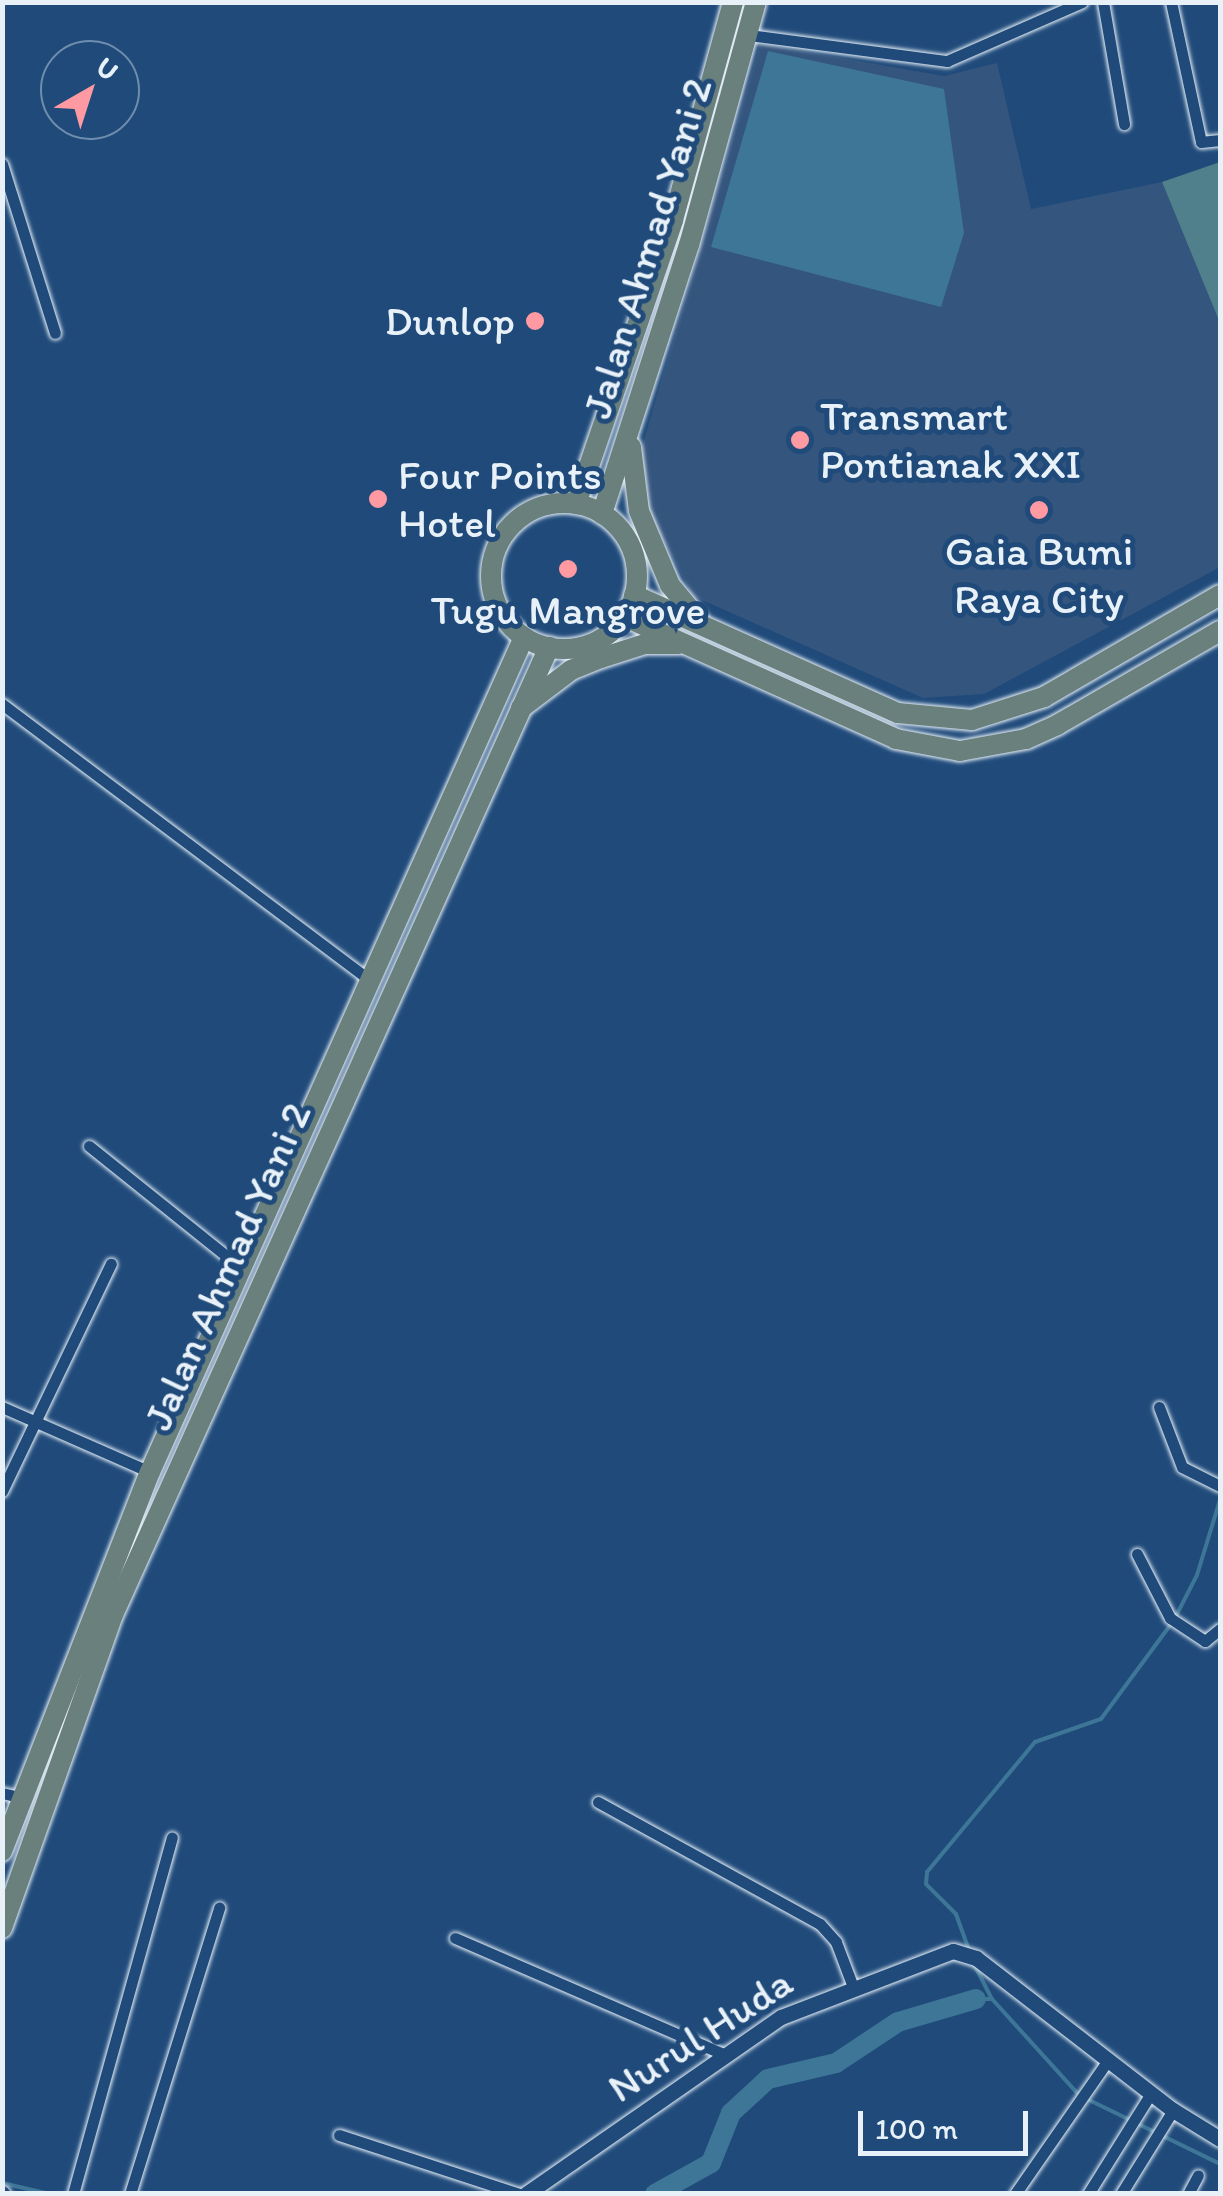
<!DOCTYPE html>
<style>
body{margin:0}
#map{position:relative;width:1223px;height:2196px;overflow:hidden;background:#1f4a7a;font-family:Itim,sans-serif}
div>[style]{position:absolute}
.built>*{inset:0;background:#34557e}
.green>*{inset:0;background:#50808b}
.water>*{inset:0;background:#3e7697}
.stream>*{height:4px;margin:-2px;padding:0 2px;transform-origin:2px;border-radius:2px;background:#3e7697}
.river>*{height:20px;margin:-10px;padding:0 10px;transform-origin:10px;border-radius:10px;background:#3e7697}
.roads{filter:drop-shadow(0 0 2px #e8f1f8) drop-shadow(0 0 2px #e8f1f8)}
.street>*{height:11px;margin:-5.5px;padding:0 5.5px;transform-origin:5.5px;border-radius:5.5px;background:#1f4a7a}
.secondary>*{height:15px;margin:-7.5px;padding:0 7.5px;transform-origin:7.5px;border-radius:7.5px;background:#1f4a7a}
.highway>*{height:20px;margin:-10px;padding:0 10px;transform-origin:10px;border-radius:10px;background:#6a807d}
.highway>.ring{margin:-10px;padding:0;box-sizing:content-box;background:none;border:20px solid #6a807d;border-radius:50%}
.dots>*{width:28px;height:28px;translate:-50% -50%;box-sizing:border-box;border:5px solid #1f4a7a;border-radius:50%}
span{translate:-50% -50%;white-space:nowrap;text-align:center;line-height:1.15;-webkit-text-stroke:10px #1f4a7a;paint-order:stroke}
.street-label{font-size:42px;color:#e8f1f8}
.poi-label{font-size:42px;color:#e8f1f8}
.right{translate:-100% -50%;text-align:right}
.left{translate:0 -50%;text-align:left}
.frame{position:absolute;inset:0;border:5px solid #e8f1f8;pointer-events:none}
.north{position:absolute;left:40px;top:40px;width:100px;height:100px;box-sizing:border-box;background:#1f4a7a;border:2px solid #6f8dac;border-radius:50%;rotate:39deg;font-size:28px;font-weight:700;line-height:40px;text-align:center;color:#e8f1f8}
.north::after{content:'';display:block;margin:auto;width:35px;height:45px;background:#ff9aa2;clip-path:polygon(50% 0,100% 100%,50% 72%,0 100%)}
.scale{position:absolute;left:858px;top:2111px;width:170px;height:45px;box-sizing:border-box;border:5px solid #e8f1f8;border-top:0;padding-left:12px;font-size:30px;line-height:35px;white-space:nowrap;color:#e8f1f8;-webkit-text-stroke:8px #1f4a7a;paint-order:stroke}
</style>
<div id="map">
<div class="built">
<div style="clip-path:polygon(760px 44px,944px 76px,997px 63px,1031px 209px,1162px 182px,1220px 323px,1220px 567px,984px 694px,923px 698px,693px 596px,643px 501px,635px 471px)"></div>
</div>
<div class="green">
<div style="clip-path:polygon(1220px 162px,1220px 323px,1162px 182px)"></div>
</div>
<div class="water">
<div style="clip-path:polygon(768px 51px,944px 89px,964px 233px,941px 307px,711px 247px)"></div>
</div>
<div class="stream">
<div style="left:1176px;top:1616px;width:46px;rotate:-62.9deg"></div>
<div style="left:1197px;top:1575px;width:78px;rotate:-73deg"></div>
<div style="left:969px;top:1950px;width:38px;rotate:-110deg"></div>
<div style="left:956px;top:1914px;width:42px;rotate:-135deg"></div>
<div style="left:926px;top:1884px;width:12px;rotate:-85deg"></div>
<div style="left:927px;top:1872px;width:169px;rotate:-50.3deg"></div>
<div style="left:1035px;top:1742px;width:70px;rotate:-19.2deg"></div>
<div style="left:1101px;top:1719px;width:118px;rotate:-53.6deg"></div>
<div style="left:974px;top:1964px;width:39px;rotate:63deg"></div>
<div style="left:976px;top:1999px;width:16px"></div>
<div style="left:992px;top:1999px;width:128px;rotate:47.8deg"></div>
<div style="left:1087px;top:2099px;width:148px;rotate:26deg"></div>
<div style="left:2px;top:2183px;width:49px;rotate:12.9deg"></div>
</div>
<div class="river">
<div style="left:655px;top:2194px;width:64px;rotate:-29deg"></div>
<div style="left:711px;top:2163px;width:54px;rotate:-68.2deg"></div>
<div style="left:731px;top:2113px;width:50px;rotate:-42.6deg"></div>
<div style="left:768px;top:2079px;width:70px;rotate:-13.2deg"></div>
<div style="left:836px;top:2063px;width:74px;rotate:-33.5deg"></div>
<div style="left:898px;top:2022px;width:81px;rotate:-16.4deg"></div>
</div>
<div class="roads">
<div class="street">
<div style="left:1103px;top:2px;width:124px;rotate:80.2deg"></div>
<div style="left:1171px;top:2px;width:143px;rotate:77.9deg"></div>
<div style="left:1201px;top:142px;width:19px;rotate:-6deg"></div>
<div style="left:749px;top:35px;width:200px;rotate:7.5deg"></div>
<div style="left:947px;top:61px;width:147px;rotate:-23.6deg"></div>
<div style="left:2px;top:164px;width:177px;rotate:72.6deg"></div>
<div style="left:2px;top:704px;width:461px;rotate:36.9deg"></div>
<div style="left:89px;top:1146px;width:198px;rotate:38.7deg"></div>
<div style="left:2px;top:1407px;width:162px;rotate:23.7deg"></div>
<div style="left:1159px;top:1407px;width:64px;rotate:69deg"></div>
<div style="left:1182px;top:1467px;width:42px;rotate:26.6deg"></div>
<div style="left:2px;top:1491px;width:252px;rotate:-64.4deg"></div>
<div style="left:1137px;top:1554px;width:72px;rotate:62.7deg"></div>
<div style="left:1170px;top:1618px;width:42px;rotate:33.3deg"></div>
<div style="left:1205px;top:1641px;width:19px;rotate:-39deg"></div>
<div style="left:2px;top:1793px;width:18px;rotate:13deg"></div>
<div style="left:598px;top:1802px;width:253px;rotate:28.8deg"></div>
<div style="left:820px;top:1924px;width:24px;rotate:48deg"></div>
<div style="left:836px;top:1942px;width:48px;rotate:69.3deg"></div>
<div style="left:455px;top:1938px;width:292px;rotate:23.4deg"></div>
<div style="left:339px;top:2135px;width:189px;rotate:18.1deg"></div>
<div style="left:73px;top:2194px;width:370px;rotate:-74.5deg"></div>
<div style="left:130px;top:2194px;width:300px;rotate:-72.7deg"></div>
<div style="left:1015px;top:2194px;width:163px;rotate:-55.2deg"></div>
<div style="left:1088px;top:2194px;width:119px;rotate:-58deg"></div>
<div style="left:1121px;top:2194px;width:99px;rotate:-58.2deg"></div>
<div style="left:1188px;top:2194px;width:21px;rotate:-62deg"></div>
</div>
<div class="secondary">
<div style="left:2px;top:2193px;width:1px;rotate:45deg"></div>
<div style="left:526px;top:2194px;width:310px;rotate:-34.8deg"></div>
<div style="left:781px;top:2017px;width:184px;rotate:-21deg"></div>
<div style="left:953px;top:1951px;width:24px;rotate:17deg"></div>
<div style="left:976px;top:1958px;width:249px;rotate:37.7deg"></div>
<div style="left:1173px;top:2110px;width:55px;rotate:31.7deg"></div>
</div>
<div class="highway">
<div style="left:631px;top:447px;width:64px;rotate:82.9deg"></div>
<div style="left:639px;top:511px;width:80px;rotate:67.3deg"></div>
<div style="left:670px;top:585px;width:45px;rotate:50.4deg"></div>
<div class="ring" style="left:491px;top:503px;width:126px;height:126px"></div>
<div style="left:576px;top:504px;width:300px;rotate:-71.1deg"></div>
<div style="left:673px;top:220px;width:226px;rotate:-74.6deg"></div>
<div style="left:602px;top:514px;width:283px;rotate:-72.1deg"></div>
<div style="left:689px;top:245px;width:252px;rotate:-74.6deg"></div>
<div style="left:634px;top:595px;width:289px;rotate:24.1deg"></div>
<div style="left:898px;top:713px;width:74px;rotate:5.4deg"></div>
<div style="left:972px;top:720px;width:76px;rotate:-17.7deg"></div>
<div style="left:1044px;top:697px;width:203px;rotate:-30.1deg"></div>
<div style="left:625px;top:617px;width:297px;rotate:24.2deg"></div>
<div style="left:896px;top:739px;width:65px;rotate:10.6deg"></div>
<div style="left:960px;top:751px;width:67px;rotate:-10.3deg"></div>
<div style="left:1026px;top:739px;width:34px;rotate:-24deg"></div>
<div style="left:1057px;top:725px;width:188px;rotate:-30deg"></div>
<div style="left:521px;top:708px;width:63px;rotate:-37.2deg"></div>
<div style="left:571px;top:670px;width:32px;rotate:-22deg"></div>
<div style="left:601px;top:658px;width:46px;rotate:-17.7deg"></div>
<div style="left:645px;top:644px;width:34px"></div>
<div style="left:2px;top:1851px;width:407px;rotate:-68.7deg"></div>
<div style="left:150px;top:1472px;width:915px;rotate:-65.87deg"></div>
<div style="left:2px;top:1928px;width:332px;rotate:-70.5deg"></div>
<div style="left:113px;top:1615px;width:1062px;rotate:-65.75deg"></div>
</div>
</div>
<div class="dots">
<div style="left:535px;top:321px;background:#ff9aa2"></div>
<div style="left:800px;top:440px;background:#ff9aa2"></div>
<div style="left:378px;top:499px;background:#ff9aa2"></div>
<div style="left:1039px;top:510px;background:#ff9aa2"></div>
<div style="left:568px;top:569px;background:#ff9aa2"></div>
</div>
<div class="street-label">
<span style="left:647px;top:248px;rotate:-73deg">Jalan Ahmad Yani 2</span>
<span style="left:227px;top:1266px;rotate:-66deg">Jalan Ahmad Yani 2</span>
<span style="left:700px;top:2035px;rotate:-33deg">Nurul Huda</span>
</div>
<div class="poi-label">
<span class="right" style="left:515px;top:321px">Dunlop</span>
<span class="left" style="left:820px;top:440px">Transmart<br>Pontianak XXI</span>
<span class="left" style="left:398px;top:499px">Four Points<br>Hotel</span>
<span style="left:1039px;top:575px">Gaia Bumi<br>Raya City</span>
<span style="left:568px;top:610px">Tugu Mangrove</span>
</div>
<div class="frame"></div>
<div class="north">U</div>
<div class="scale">100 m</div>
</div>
